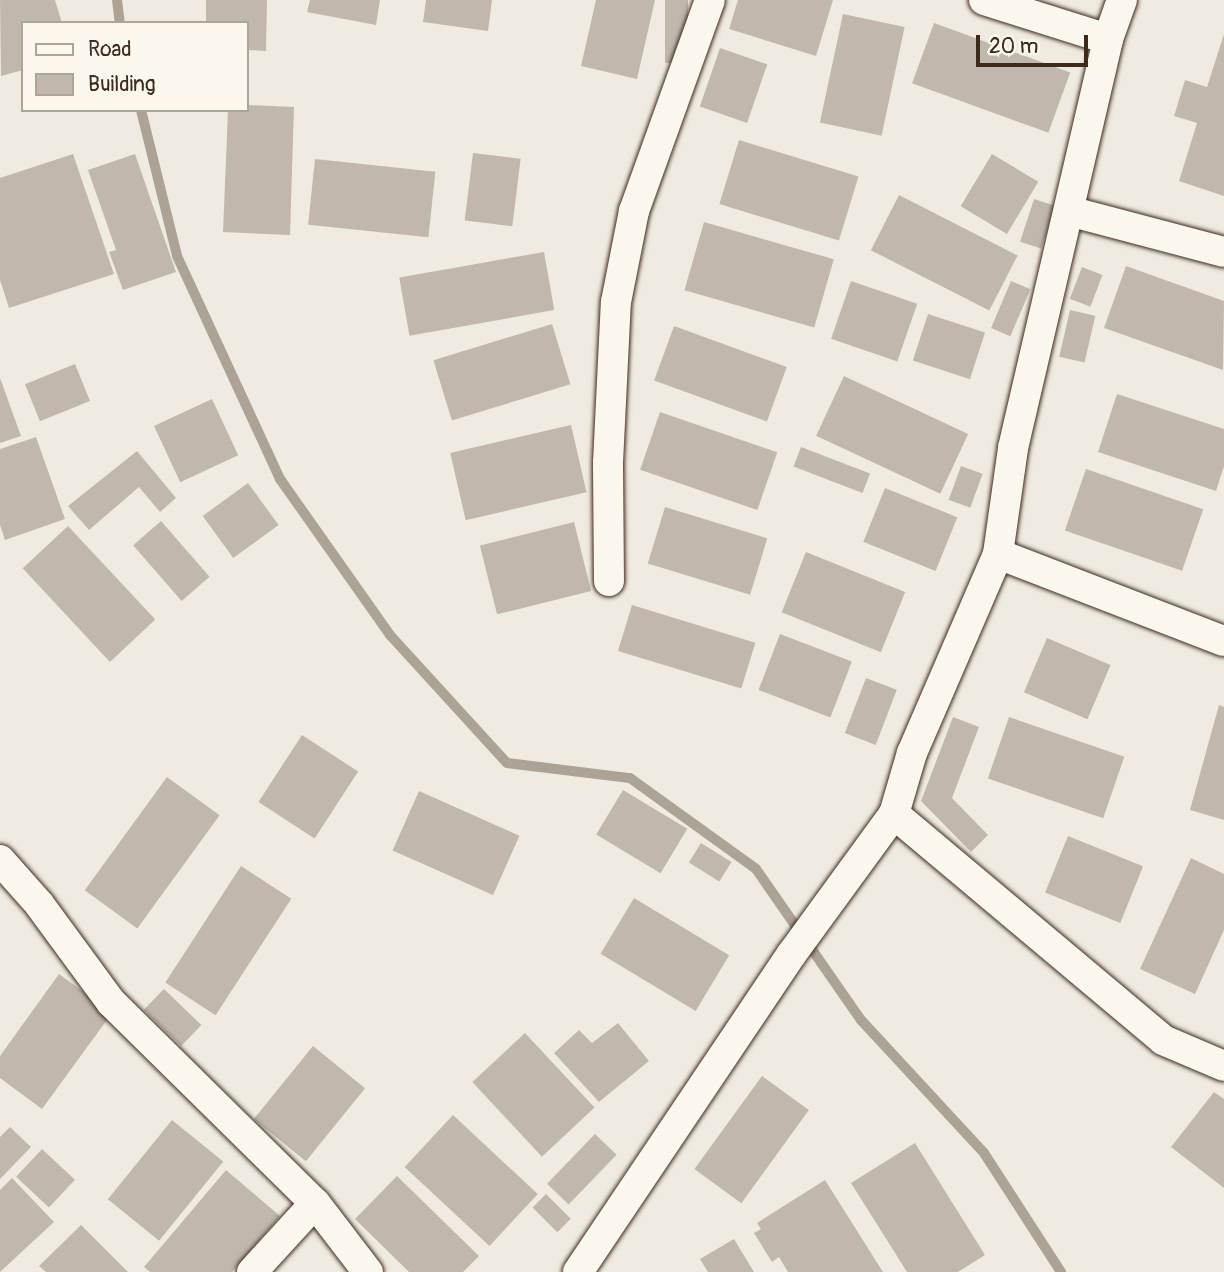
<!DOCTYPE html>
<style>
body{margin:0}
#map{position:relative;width:1224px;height:1272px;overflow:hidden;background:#f0ebe0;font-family:Pangolin,sans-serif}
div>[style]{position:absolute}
.stream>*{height:10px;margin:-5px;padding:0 5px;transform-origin:5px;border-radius:5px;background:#aca397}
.building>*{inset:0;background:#c0b8ad;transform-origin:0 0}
.roads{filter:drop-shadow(0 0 2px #3b2a1e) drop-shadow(0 0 2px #3b2a1e)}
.minor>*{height:30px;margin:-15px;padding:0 15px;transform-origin:15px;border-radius:15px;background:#fbf7ec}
span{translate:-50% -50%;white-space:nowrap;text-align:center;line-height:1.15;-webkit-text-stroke:7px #fbf7ec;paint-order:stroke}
.legend{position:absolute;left:21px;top:21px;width:228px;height:91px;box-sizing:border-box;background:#fbf7ec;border:2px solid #aea59a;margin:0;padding:9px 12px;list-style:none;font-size:21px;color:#3b2a1e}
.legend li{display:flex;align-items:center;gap:14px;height:35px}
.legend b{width:35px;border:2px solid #aea59a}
.scale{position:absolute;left:976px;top:35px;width:112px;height:32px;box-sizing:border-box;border:4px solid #3b2a1e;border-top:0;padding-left:9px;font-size:21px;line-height:24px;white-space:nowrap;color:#3b2a1e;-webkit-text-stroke:5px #fbf7ec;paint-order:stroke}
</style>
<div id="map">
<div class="stream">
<div style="left:117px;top:0;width:23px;rotate:83deg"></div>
<div style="left:141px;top:110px;width:150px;rotate:76.1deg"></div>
<div style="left:177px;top:256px;width:246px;rotate:65.2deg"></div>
<div style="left:280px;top:479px;width:191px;rotate:54.8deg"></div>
<div style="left:390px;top:635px;width:173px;rotate:47.6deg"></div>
<div style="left:507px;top:763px;width:124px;rotate:7deg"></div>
<div style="left:630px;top:778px;width:155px;rotate:35.8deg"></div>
<div style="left:756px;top:869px;width:184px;rotate:55.2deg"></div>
<div style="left:861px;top:1020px;width:181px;rotate:47.2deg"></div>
<div style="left:984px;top:1153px;width:142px;rotate:57.1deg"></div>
</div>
<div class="building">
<div style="clip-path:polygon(0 0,55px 0,62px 23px,23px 23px,23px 70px,1px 76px)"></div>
<div style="clip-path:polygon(206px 0,267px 0,266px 51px,247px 50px,247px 23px,206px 23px)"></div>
<div style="clip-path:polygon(310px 0,380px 0,376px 25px,307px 12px)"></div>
<div style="clip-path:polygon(426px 0,492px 0,488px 31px,423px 22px)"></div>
<div style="clip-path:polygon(596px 0,655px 0,637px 79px,581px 66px)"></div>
<div style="left:665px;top:0;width:23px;height:63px"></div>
<div style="clip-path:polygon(738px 0,833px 0,816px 56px,729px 29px)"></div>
<div style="left:843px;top:14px;width:63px;height:111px;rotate:12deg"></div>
<div style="left:934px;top:23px;width:145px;height:64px;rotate:20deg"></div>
<div style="clip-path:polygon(1224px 34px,1224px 196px,1179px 181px,1197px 123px,1174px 116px,1185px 80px,1207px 87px)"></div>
<div style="left:720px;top:48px;width:50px;height:62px;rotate:19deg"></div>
<div style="clip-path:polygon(247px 105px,294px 107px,290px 235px,223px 232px,228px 110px,247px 110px)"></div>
<div style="left:739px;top:140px;width:125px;height:67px;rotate:17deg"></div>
<div style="left:473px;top:153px;width:48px;height:68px;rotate:7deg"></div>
<div style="clip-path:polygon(73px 154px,114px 274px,9px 308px,0 280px,0 178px)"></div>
<div style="clip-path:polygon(135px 154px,176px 272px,123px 290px,109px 252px,116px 250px,88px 170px)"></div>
<div style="left:992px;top:154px;width:54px;height:61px;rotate:31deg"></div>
<div style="left:315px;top:159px;width:121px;height:66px;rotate:6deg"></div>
<div style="left:899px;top:195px;width:133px;height:62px;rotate:27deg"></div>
<div style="left:1034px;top:199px;width:22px;height:45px;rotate:18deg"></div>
<div style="left:704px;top:222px;width:135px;height:71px;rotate:16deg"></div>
<div style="left:544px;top:252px;width:59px;height:147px;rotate:80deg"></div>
<div style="clip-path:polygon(1126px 266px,1224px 301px,1223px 370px,1104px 328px)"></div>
<div style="left:1082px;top:267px;width:22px;height:34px;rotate:21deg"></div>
<div style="left:851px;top:281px;width:70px;height:61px;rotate:19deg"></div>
<div style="left:1011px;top:281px;width:21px;height:51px;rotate:23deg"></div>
<div style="left:1070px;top:310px;width:26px;height:48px;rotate:13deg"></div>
<div style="left:928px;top:314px;width:60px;height:49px;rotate:18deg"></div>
<div style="left:552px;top:324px;width:63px;height:124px;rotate:73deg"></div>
<div style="left:674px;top:326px;width:120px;height:58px;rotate:20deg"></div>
<div style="left:75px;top:364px;width:40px;height:54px;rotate:68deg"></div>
<div style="left:844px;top:376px;width:137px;height:66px;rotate:25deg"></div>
<div style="clip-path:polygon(0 378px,21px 436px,0 443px)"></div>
<div style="clip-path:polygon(1117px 394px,1224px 429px,1224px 466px,1216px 491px,1098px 452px)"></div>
<div style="left:212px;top:399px;width:62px;height:64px;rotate:65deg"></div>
<div style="left:660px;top:412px;width:124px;height:61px;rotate:19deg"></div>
<div style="left:571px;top:425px;width:69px;height:124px;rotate:77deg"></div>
<div style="clip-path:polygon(36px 437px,65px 519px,5px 540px,0 525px,0 449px)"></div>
<div style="left:801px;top:447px;width:74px;height:21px;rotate:21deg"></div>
<div style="clip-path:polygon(137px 451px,176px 498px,160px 512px,139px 487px,89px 530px,68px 506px)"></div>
<div style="left:961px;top:466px;width:23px;height:36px;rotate:20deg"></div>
<div style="left:1086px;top:469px;width:124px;height:65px;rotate:19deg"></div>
<div style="left:248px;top:483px;width:52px;height:56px;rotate:54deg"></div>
<div style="left:885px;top:488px;width:78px;height:58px;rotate:22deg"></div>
<div style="left:665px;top:507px;width:107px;height:59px;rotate:17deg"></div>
<div style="left:161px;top:521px;width:74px;height:37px;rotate:49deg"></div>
<div style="left:574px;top:522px;width:71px;height:97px;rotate:76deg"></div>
<div style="left:68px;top:526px;width:128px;height:62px;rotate:47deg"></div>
<div style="left:806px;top:552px;width:107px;height:65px;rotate:22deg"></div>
<div style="left:632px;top:605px;width:129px;height:48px;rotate:17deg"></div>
<div style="left:780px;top:634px;width:77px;height:60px;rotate:21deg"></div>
<div style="left:1047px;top:638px;width:69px;height:59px;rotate:23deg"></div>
<div style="left:866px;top:678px;width:33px;height:59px;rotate:21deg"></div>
<div style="clip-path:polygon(1219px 705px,1224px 707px,1224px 820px,1190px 810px)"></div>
<div style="clip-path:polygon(953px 717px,979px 727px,952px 798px,988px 835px,971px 852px,921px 801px)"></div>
<div style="left:1009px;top:717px;width:122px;height:65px;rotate:19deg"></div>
<div style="left:302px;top:735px;width:67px;height:80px;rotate:33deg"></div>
<div style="left:167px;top:777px;width:65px;height:140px;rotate:36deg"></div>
<div style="left:623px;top:790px;width:75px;height:52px;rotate:31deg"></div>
<div style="left:419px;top:791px;width:110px;height:65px;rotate:24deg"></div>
<div style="left:1068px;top:836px;width:81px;height:61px;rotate:22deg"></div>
<div style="left:701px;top:843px;width:36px;height:23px;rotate:32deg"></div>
<div style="clip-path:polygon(1191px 858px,1224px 874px,1224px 930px,1195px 994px,1140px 969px)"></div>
<div style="left:241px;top:866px;width:60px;height:139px;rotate:33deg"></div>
<div style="left:634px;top:898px;width:111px;height:65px;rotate:31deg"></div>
<div style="clip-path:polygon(59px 974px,112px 1013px,42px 1109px,0 1078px,0 1056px)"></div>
<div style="left:164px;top:989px;width:52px;height:29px;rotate:44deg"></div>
<div style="clip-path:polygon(618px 1023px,649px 1061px,599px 1102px,554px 1053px,579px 1030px,592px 1043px)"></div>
<div style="left:525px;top:1033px;width:102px;height:72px;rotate:47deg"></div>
<div style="left:313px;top:1046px;width:67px;height:94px;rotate:39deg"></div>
<div style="left:762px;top:1076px;width:58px;height:115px;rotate:36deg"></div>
<div style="clip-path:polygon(1214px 1092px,1224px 1099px,1224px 1188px,1171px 1147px)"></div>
<div style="left:453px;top:1115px;width:116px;height:71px;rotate:43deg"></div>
<div style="left:172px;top:1120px;width:66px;height:102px;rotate:39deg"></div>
<div style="clip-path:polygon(10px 1127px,31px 1147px,0 1179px,0 1137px)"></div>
<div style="left:595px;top:1134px;width:30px;height:69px;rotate:44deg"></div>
<div style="clip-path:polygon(915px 1143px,985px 1255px,958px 1272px,907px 1272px,851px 1183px)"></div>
<div style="left:42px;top:1149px;width:45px;height:38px;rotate:43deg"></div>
<div style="clip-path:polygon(226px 1170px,280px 1216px,232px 1272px,150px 1272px,144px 1267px)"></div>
<div style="clip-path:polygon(397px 1176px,479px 1256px,463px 1272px,409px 1272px,355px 1219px)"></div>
<div style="clip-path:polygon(12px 1178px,54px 1222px,0 1272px,0 1190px)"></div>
<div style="clip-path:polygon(825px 1180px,883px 1272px,788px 1272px,779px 1257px,772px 1262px,754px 1233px,761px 1229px,757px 1223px)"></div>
<div style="left:546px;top:1194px;width:35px;height:19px;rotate:45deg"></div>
<div style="clip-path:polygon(81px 1225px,128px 1272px,46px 1272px,39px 1266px)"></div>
<div style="clip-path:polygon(734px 1239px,754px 1272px,708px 1272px,700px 1259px)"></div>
</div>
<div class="roads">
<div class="minor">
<div style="left:984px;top:0;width:130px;rotate:17.5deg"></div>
<div style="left:1069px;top:211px;width:160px;rotate:14.8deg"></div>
<div style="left:998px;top:554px;width:242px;rotate:21.1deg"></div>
<div style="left:609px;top:581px;width:118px;rotate:-90.5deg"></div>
<div style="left:608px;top:463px;width:161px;rotate:-87.2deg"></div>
<div style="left:616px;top:302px;width:93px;rotate:-78.8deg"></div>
<div style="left:634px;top:211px;width:224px;rotate:-70.2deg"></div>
<div style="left:894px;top:814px;width:351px;rotate:40deg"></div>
<div style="left:1163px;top:1040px;width:66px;rotate:23.1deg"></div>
<div style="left:0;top:860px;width:59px;rotate:48.4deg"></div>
<div style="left:39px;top:904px;width:122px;rotate:53.7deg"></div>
<div style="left:111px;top:1002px;width:286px;rotate:44.6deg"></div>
<div style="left:315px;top:1203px;width:87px;rotate:52.5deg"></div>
<div style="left:252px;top:1272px;width:93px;rotate:-47.6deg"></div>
<div style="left:578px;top:1272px;width:382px;rotate:-56.1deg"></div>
<div style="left:791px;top:955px;width:175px;rotate:-53.9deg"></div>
<div style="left:894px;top:814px;width:64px;rotate:-73.6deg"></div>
<div style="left:912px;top:753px;width:217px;rotate:-66.6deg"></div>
<div style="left:998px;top:554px;width:107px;rotate:-81.9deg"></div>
<div style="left:1013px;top:448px;width:420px;rotate:-76.9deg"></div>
<div style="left:1108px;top:39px;width:41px;rotate:-70.3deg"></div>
</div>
</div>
<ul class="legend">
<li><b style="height:9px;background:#fbf7ec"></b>Road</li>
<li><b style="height:19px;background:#c0b8ad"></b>Building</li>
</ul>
<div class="scale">20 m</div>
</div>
